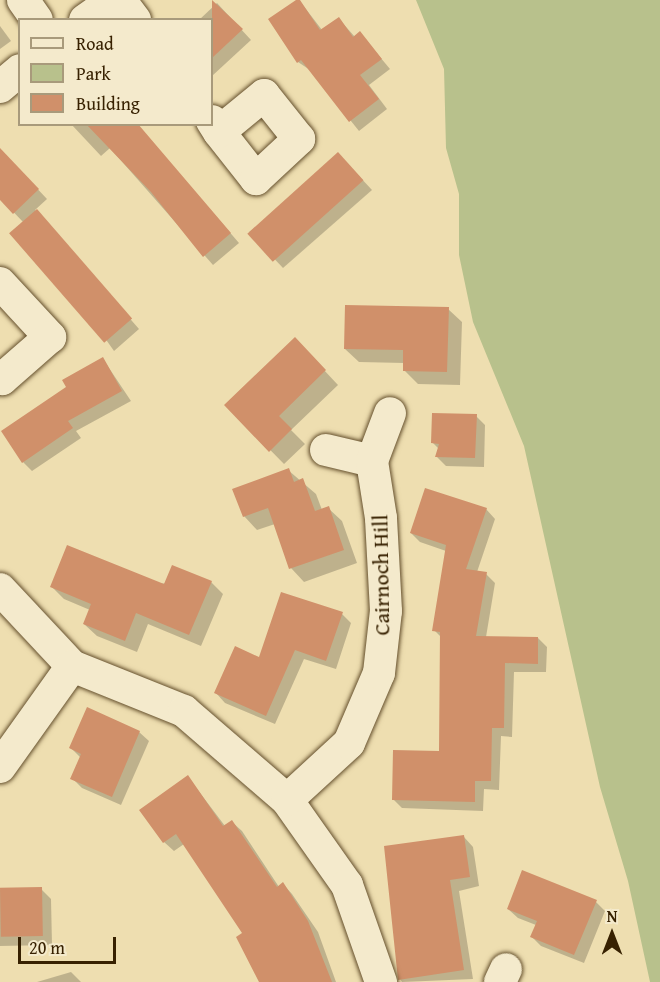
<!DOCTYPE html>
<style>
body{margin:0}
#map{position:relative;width:660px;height:982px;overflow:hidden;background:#eedeb0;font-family:"Gentium Book Plus",serif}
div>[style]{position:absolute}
.green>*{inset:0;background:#b8c18c}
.shadow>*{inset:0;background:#0003}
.building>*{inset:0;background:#d0906a;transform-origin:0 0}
.roads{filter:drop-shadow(0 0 2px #65502d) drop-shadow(0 0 2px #65502d)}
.minor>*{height:32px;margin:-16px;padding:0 16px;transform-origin:16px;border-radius:16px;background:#f4eacc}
span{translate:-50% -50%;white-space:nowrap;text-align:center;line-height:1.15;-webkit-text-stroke:4.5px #f4eacc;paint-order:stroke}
.street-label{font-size:22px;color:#372101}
.legend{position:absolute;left:18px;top:18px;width:195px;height:108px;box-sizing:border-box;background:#f4eacc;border:2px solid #a89a7b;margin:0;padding:8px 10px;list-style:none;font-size:18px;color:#372101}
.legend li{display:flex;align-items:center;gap:12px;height:30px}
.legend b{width:30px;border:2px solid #a89a7b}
.north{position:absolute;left:582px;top:904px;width:60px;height:60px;-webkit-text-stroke:4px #f4eacc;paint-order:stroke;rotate:0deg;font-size:16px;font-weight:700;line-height:24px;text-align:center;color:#372101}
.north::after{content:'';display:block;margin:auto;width:21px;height:27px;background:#372101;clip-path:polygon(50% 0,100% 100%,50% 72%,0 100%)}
.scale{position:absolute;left:18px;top:937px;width:98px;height:27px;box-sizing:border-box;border:3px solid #372101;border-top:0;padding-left:8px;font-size:18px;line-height:21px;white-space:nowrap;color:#372101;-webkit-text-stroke:4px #f4eacc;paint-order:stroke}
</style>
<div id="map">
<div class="green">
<div style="clip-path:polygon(416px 0,660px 0,660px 982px,650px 982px,628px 881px,600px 787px,524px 446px,473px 322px,459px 255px,459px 194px,446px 148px,444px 69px)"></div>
</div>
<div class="shadow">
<div style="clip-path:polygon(299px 0,322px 30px,339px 19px,355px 37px,360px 33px,390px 69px,369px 85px,387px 109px,359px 131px,310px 70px,298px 62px)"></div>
<div style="clip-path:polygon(217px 3px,251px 40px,212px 76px,212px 20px,199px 20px)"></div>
<div style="clip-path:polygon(0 26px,11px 41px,0 49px)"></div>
<div style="clip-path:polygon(71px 124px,119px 124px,146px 135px,239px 243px,213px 265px,110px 148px,101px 156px)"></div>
<div style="clip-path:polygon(0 149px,47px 199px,35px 210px,139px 329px,114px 351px,24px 223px,0 198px)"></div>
<div style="clip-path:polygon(347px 163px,372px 190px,283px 268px,249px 232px)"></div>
<div style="clip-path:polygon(448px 309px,462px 322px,460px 385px,418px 384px,404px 370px,404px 363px,359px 362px,345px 349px)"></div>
<div style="clip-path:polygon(308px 353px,338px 385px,291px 430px,305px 444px,284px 464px,226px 405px)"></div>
<div style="clip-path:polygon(103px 359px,131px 401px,76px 431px,81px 438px,32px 471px,23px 462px,68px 388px)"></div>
<div style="clip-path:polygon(476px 416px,485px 425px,484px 467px,446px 466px,437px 457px,439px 449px,433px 443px)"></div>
<div style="clip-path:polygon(288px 470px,316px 494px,322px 510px,328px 508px,342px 521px,357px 563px,304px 582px,291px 568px,275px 524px,257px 530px,244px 516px)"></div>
<div style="clip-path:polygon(486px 509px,495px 519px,477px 572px,486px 574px,495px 583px,486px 637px,538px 638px,547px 647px,546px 672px,514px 672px,512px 737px,501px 736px,499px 790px,484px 789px,483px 811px,402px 808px,393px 799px,440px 753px,442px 638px,434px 630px,446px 551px,420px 542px,411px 533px)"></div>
<div style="clip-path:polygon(211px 582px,223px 594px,201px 646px,148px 624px,137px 652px,97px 636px,84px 624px,90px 610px,64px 599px,52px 587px)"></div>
<div style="clip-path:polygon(342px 614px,351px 623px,336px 669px,304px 659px,275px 724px,225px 703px,216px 693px,260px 659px)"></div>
<div style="clip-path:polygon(139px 732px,149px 741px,121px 805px,82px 788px,72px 778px,81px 758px,71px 748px)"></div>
<div style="clip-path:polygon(188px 777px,225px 826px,232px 822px,242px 831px,279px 887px,283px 884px,292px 894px,318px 932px,336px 982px,261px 982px,244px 933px,184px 844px,174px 851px,164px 842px)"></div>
<div style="clip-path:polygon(464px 837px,473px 847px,479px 886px,459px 891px,473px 979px,402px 982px,400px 979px)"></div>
<div style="clip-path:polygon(41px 889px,51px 899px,52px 945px,0 946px,0 890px)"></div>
<div style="clip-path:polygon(596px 902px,605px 911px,584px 963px,541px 946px,532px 937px,536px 925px,518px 918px,508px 909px)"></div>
<div style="clip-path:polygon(71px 972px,81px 982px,37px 982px)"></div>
</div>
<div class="building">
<div style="clip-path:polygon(212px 0,243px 29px,212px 58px)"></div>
<div style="clip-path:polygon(296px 0,300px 0,320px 30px,339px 17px,353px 37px,360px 31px,382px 59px,360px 75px,379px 99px,349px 122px,301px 60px,297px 63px,268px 19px)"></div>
<div style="clip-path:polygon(86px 124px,138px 124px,231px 233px,203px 257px,151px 192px)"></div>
<div style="clip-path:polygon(0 148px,39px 189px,13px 214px,0 200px)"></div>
<div style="left:338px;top:152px;width:38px;height:122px;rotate:48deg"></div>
<div style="left:37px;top:209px;width:145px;height:37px;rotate:49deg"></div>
<div style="clip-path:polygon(345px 305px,449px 307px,447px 372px,403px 371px,403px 350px,344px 349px)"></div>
<div style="clip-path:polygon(295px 337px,326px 370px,279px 416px,292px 429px,269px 452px,224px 405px)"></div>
<div style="clip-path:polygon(103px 357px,122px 391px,68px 421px,73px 428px,22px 463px,1px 431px,66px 387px,62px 380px)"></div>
<div style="clip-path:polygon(432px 413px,477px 414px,475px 458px,435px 457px,439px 444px,431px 443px)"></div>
<div style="clip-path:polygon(289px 468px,294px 482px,303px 478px,315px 511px,329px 506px,344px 550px,289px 569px,268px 508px,243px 517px,232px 489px)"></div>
<div style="clip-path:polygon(425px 488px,487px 508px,466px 569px,487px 572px,476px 636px,538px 637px,538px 664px,505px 663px,504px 728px,492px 728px,491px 781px,475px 781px,475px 802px,392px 800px,393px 750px,439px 751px,440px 632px,432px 631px,446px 545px,410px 533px)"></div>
<div style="clip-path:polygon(67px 545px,164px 584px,172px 565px,212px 581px,189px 635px,136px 613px,125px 641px,83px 624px,91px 604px,50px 587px)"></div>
<div style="clip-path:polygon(281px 592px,343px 612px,326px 661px,295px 650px,266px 716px,214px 693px,235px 646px,259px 657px)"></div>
<div style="clip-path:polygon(87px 707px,140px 731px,112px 797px,70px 779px,81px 754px,69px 748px)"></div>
<div style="clip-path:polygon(188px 775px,223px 826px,232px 820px,277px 887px,283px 882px,308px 921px,332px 982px,259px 982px,236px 937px,242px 933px,176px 834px,163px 843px,139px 810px)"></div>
<div style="clip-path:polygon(464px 835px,470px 877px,450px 880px,464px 970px,398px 980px,384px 846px)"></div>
<div style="clip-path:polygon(522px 870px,597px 900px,574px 955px,530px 937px,537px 921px,507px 909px)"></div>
<div style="left:42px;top:887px;width:49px;height:42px;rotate:89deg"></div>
</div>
<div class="roads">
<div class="minor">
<div style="left:23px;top:0;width:24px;rotate:55deg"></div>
<div style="left:120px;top:0;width:25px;rotate:53deg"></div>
<div style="left:85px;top:20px;width:35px;rotate:-35deg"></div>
<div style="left:0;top:87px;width:26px;rotate:-40deg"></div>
<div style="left:212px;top:121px;width:13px;rotate:58deg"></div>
<div style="left:219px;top:132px;width:60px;rotate:51.8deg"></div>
<div style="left:256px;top:179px;width:59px;rotate:-42.9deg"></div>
<div style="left:299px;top:139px;width:56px;rotate:-128.5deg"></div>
<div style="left:264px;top:95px;width:58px;rotate:140.6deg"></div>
<div style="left:0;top:283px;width:74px;rotate:47.2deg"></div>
<div style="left:50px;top:337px;width:64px;rotate:138.8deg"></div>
<div style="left:2px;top:379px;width:3px;rotate:-135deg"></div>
<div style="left:326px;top:450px;width:47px;rotate:13.4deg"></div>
<div style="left:372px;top:461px;width:51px;rotate:-69.4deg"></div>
<div style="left:0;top:589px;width:105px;rotate:46.9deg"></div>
<div style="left:72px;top:666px;width:121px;rotate:21.9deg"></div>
<div style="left:184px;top:711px;width:136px;rotate:40.8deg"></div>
<div style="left:287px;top:800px;width:104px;rotate:54.8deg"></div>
<div style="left:347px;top:885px;width:103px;rotate:70.7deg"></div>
<div style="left:0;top:767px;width:124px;rotate:-54.5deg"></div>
<div style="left:287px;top:800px;width:84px;rotate:-42.6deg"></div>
<div style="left:349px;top:743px;width:76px;rotate:-66.8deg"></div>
<div style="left:379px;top:673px;width:62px;rotate:-83.6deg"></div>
<div style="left:386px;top:611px;width:93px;rotate:-93.1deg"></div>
<div style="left:381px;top:518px;width:58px;rotate:-99deg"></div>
<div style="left:500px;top:982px;width:14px;rotate:-65deg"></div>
</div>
</div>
<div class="street-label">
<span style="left:381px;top:575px;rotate:-91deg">Cairnoch Hill</span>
</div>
<ul class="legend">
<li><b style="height:8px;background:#f4eacc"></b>Road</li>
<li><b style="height:16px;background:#b8c18c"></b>Park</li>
<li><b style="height:16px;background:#d0906a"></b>Building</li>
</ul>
<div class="north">N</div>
<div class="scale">20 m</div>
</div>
